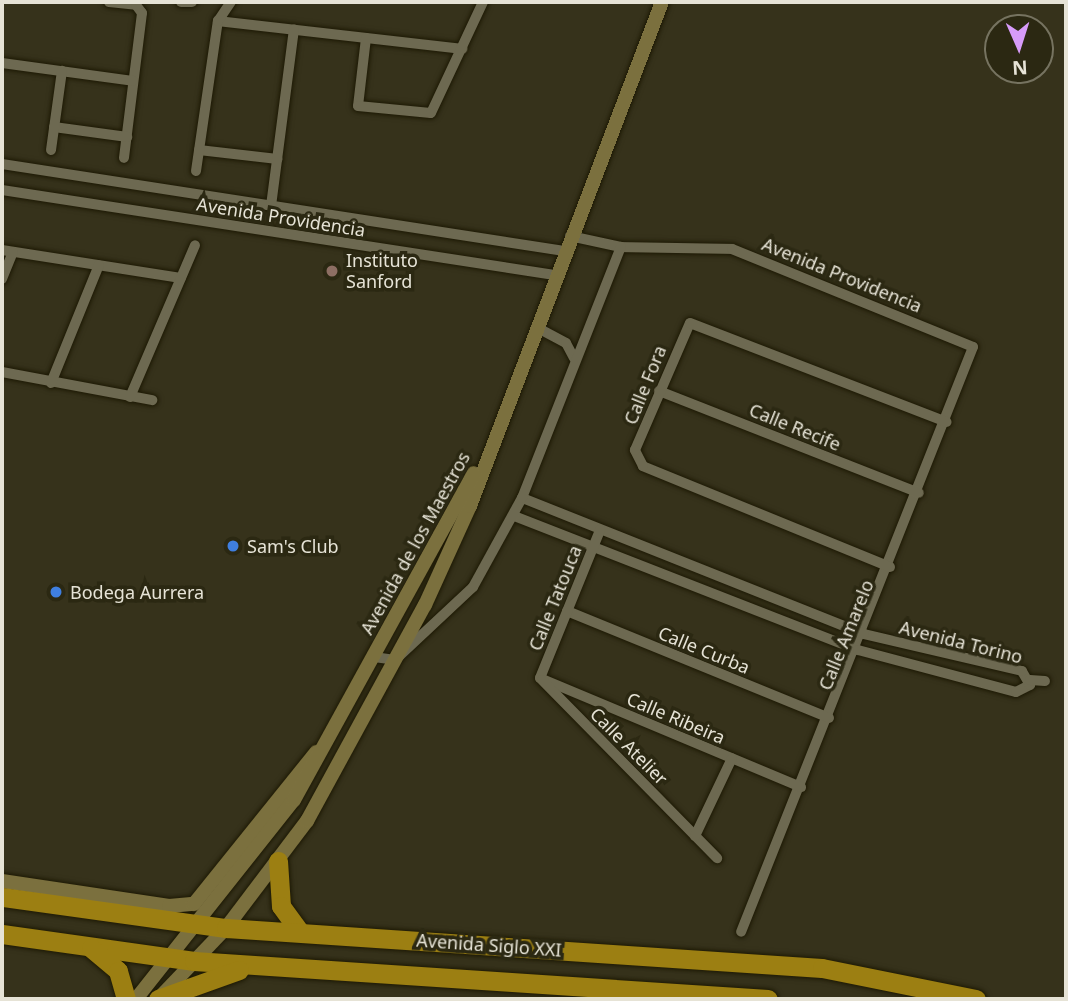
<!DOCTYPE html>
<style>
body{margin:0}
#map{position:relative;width:1068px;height:1001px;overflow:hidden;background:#36321b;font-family:"Noto Sans",sans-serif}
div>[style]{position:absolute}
.roads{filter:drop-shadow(0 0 2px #1d1904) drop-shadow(0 0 2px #1d1904)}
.street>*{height:10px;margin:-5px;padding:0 5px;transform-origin:5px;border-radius:5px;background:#6d6951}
.secondary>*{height:14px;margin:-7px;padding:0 7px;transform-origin:7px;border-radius:7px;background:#7b703e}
.highway>*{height:19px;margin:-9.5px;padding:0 9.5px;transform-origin:9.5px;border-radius:9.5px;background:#9c7f12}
.dots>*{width:19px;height:19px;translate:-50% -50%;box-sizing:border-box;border:4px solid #2b2812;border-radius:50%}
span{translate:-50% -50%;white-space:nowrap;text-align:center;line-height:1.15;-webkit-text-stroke:7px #2b2812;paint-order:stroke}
.street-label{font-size:18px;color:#e6e3d6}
.poi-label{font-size:18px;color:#e6e3d6}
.left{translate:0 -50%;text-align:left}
.frame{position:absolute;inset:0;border:4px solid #e6e3d6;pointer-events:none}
.north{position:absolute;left:984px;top:14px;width:70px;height:70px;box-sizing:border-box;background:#2b2812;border:2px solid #767360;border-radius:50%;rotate:177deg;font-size:19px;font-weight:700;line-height:28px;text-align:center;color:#e6e3d6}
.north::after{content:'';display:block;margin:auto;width:24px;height:32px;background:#d79bf9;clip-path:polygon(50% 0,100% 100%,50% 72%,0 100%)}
</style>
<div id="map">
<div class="roads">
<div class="street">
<div style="left:109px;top:2px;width:27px;rotate:6deg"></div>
<div style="left:136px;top:5px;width:10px;rotate:53deg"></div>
<div style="left:142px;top:13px;width:146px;rotate:97.1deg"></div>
<div style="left:181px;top:2px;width:11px"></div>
<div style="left:218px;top:21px;width:246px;rotate:6.5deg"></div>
<div style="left:366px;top:38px;width:68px;rotate:96.7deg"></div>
<div style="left:358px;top:106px;width:73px;rotate:5.5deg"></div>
<div style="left:431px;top:113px;width:123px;rotate:-64.9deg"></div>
<div style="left:2px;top:63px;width:132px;rotate:7.8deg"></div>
<div style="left:54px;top:127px;width:74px;rotate:7.8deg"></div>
<div style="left:51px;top:150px;width:80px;rotate:-82.1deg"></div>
<div style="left:199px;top:150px;width:79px;rotate:6.6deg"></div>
<div style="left:2px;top:164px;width:569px;rotate:8.8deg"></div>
<div style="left:196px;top:171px;width:152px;rotate:-81.7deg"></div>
<div style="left:218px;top:21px;width:23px;rotate:-56deg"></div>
<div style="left:2px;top:190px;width:559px;rotate:8.74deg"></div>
<div style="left:271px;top:206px;width:178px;rotate:-82.6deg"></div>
<div style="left:570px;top:236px;width:52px;rotate:12.2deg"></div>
<div style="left:621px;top:247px;width:111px;rotate:1deg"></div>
<div style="left:732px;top:249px;width:260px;rotate:22.1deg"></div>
<div style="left:973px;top:347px;width:629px;rotate:111.63deg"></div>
<div style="left:2px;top:250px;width:181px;rotate:8.9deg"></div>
<div style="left:2px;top:279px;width:29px;rotate:-68deg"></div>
<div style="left:536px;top:327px;width:34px;rotate:28deg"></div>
<div style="left:566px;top:343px;width:17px;rotate:62deg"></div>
<div style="left:2px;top:372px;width:153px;rotate:10.6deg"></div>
<div style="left:51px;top:383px;width:127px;rotate:-67.9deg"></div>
<div style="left:659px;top:391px;width:279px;rotate:21.4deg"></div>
<div style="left:130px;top:397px;width:165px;rotate:-66.8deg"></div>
<div style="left:514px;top:516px;width:369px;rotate:21.3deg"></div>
<div style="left:858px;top:650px;width:163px;rotate:14.9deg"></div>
<div style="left:1016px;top:692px;width:16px;rotate:-27deg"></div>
<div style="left:1030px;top:685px;width:16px;rotate:-120deg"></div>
<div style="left:1022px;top:671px;width:162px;rotate:-166.8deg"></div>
<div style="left:864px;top:634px;width:368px;rotate:-158.3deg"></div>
<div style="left:890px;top:567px;width:267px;rotate:-157.8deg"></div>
<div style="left:643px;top:466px;width:18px;rotate:-117deg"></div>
<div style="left:635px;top:450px;width:138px;rotate:-66.6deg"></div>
<div style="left:690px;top:323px;width:275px;rotate:21.1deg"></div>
<div style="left:567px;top:611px;width:283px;rotate:22.2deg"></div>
<div style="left:374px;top:657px;width:21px;rotate:8deg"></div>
<div style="left:395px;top:660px;width:107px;rotate:-43.1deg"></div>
<div style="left:473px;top:587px;width:102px;rotate:-61.2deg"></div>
<div style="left:522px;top:498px;width:270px;rotate:-68.5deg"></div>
<div style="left:540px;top:678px;width:283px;rotate:22.7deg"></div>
<div style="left:540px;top:678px;width:160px;rotate:-67.9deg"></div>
<div style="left:542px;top:680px;width:250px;rotate:45.5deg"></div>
<div style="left:1030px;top:680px;width:15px;rotate:4deg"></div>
<div style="left:695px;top:836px;width:86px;rotate:-64.6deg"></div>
</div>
<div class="secondary">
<div style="left:2px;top:881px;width:169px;rotate:8.5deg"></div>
<div style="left:169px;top:906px;width:25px;rotate:-5deg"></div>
<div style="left:194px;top:904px;width:195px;rotate:-51.2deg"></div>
<div style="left:161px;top:996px;width:94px;rotate:-46.3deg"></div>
<div style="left:226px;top:928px;width:134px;rotate:-52.9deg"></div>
<div style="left:307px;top:821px;width:246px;rotate:-61.4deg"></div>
<div style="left:425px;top:605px;width:109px;rotate:-65.6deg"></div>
<div style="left:470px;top:506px;width:539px;rotate:-69.15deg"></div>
<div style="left:136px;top:999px;width:254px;rotate:-51.6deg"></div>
<div style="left:294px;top:800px;width:373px;rotate:-61.2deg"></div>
</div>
<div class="highway">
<div style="left:278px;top:861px;width:45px;rotate:86.2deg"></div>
<div style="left:281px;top:906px;width:32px;rotate:54deg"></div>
<div style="left:2px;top:897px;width:226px;rotate:7.9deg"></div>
<div style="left:226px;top:928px;width:597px;rotate:3.84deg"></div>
<div style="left:822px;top:968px;width:157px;rotate:11.4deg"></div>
<div style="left:2px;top:934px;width:194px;rotate:8deg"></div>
<div style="left:194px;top:961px;width:575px;rotate:3.79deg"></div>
<div style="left:91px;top:948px;width:35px;rotate:40deg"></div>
<div style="left:118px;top:971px;width:29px;rotate:74deg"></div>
<div style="left:158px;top:999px;width:86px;rotate:-19.7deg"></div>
</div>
</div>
<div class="dots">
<div style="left:332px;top:271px;background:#8d6e63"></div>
<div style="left:233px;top:546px;background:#3f7fe0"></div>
<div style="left:56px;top:592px;background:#3f7fe0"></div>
</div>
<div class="street-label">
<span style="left:281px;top:217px;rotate:9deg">Avenida Providencia</span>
<span style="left:842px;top:275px;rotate:22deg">Avenida Providencia</span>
<span style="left:645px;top:385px;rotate:-68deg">Calle Fora</span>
<span style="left:795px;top:427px;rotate:22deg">Calle Recife</span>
<span style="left:415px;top:543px;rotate:-61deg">Avenida de los Maestros</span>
<span style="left:555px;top:598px;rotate:-68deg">Calle Tatouca</span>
<span style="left:846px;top:635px;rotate:-68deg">Calle Amarelo</span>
<span style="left:961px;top:642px;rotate:14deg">Avenida Torino</span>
<span style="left:704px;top:650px;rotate:22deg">Calle Curba</span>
<span style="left:676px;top:718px;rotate:23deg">Calle Ribeira</span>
<span style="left:629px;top:746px;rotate:45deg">Calle Atelier</span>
<span style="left:489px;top:945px;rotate:4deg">Avenida Siglo XXI</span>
</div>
<div class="poi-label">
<span class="left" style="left:346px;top:271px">Instituto<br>Sanford</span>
<span class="left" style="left:247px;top:546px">Sam's Club</span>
<span class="left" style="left:70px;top:592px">Bodega Aurrera</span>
</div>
<div class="frame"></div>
<div class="north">N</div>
</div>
